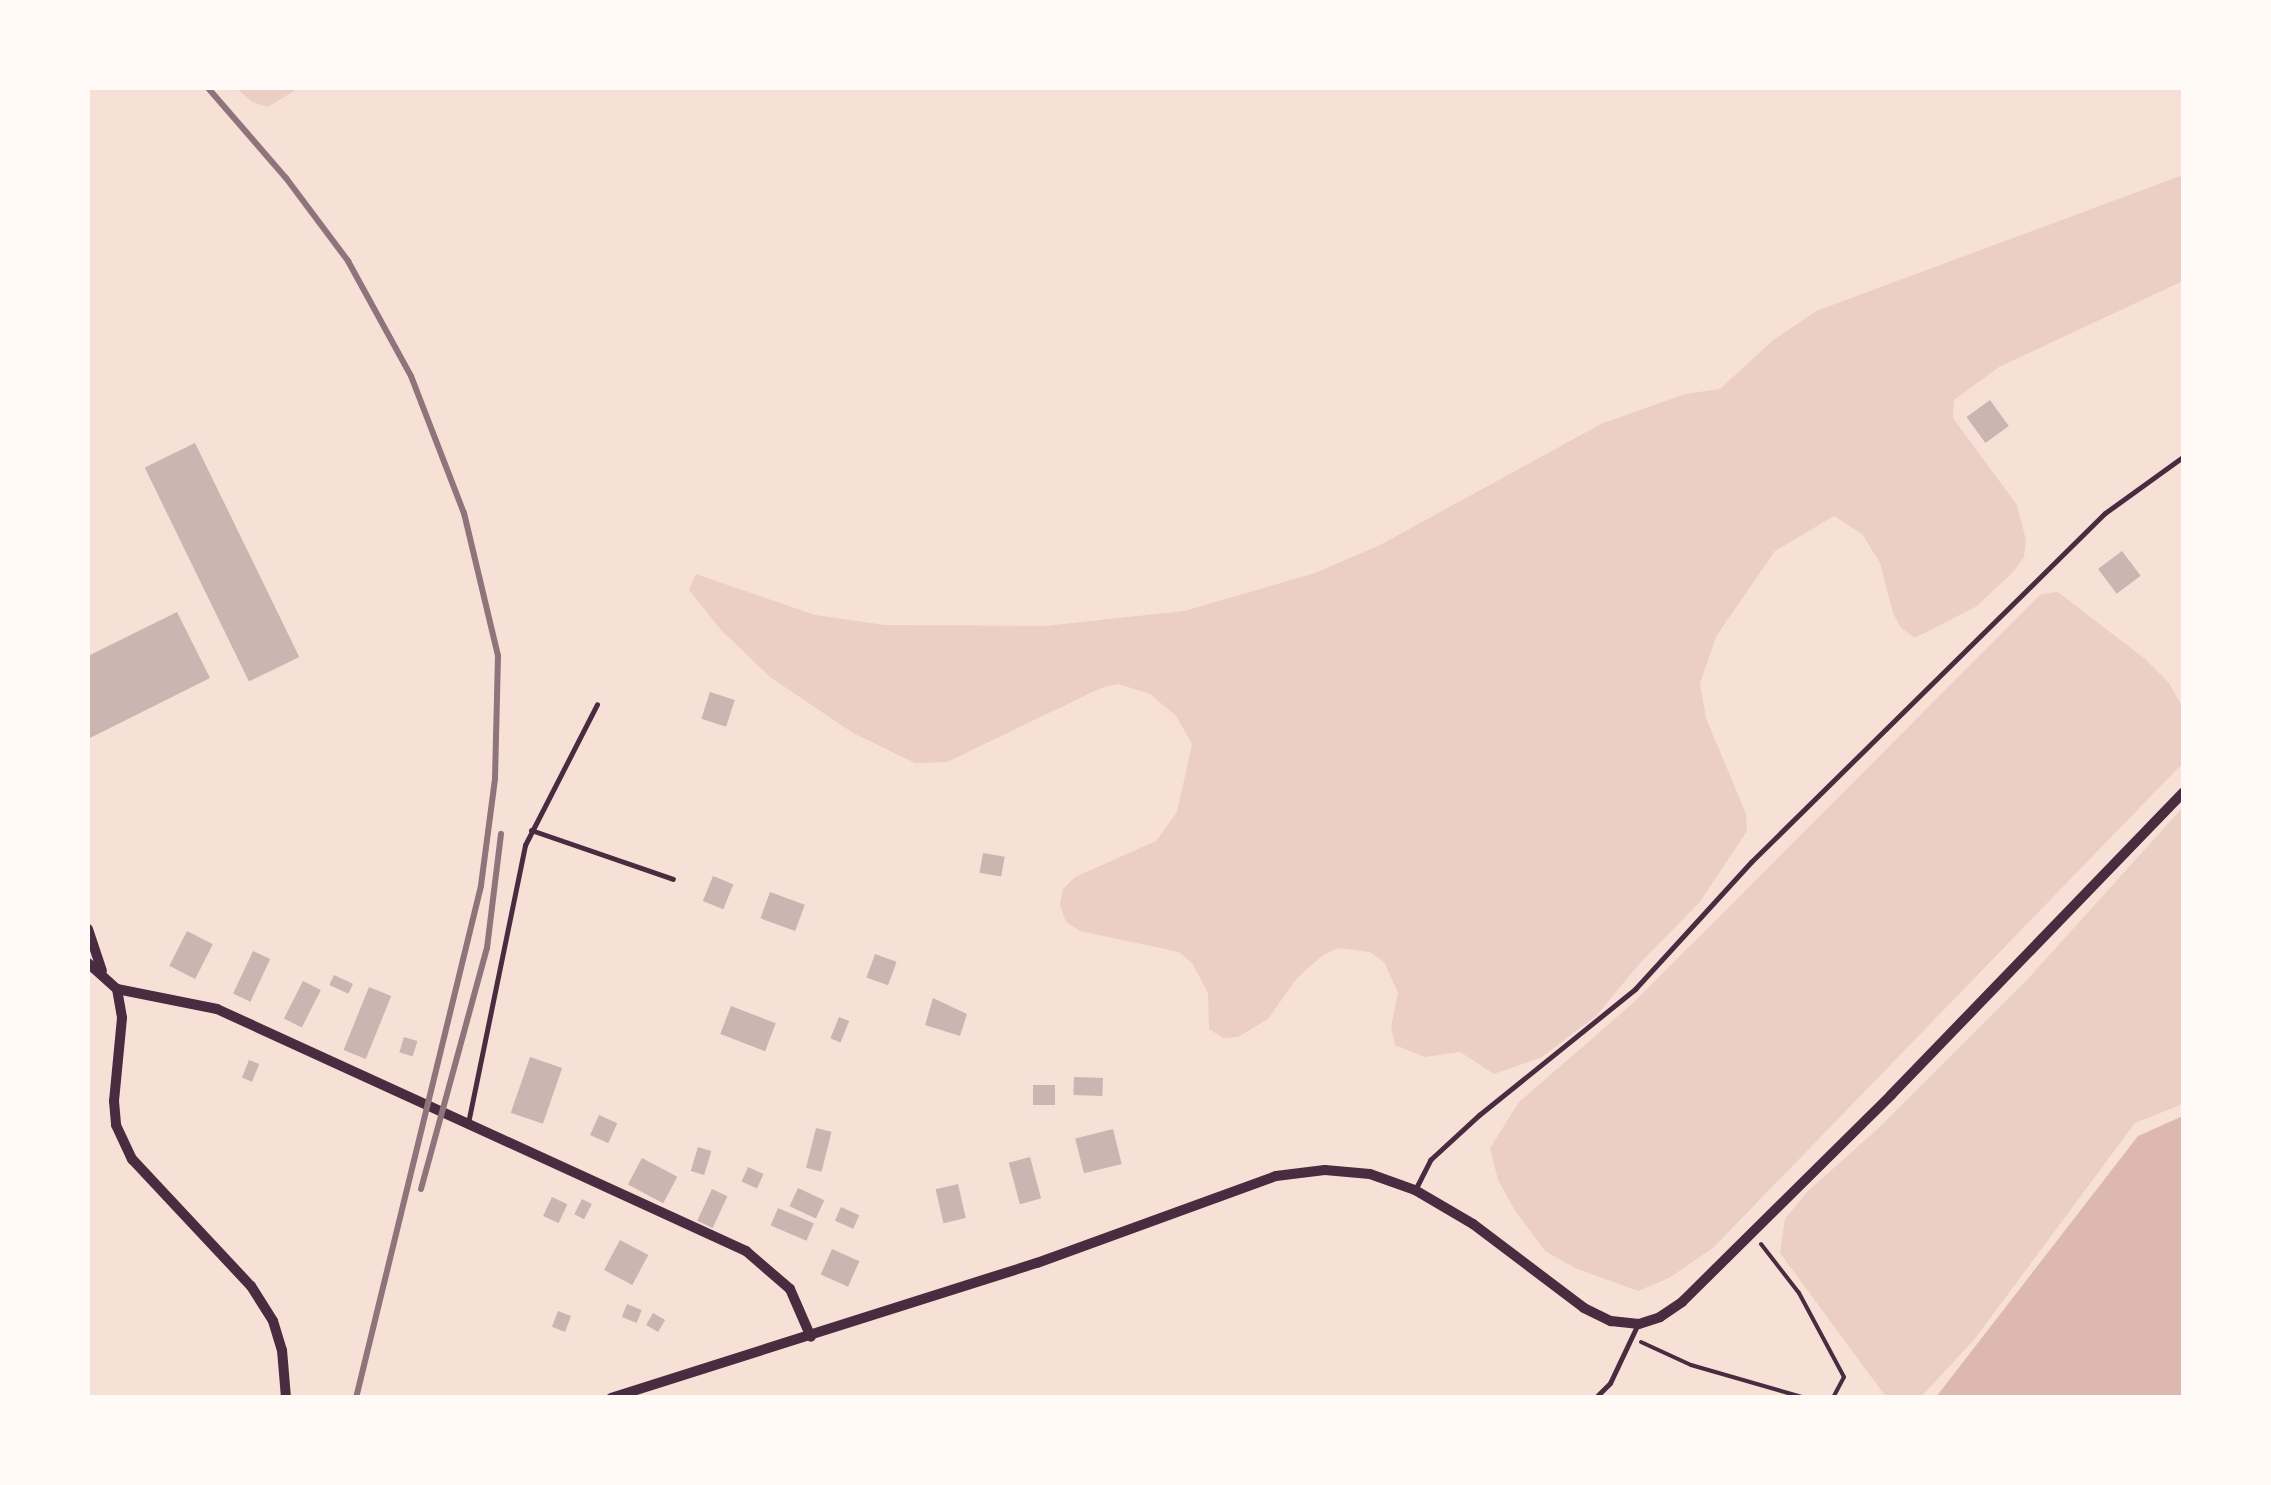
<!DOCTYPE html>
<style>
body{margin:0}
#map{position:relative;width:2271px;height:1485px;overflow:hidden;background:#f7e1d7;font-family:Lato,sans-serif}
div>[style]{position:absolute}
.green>*{inset:0;background:#ebcfc5}
.water>*{inset:0;background:#dcb8b0}
.building>*{inset:0;background:#ccb4b1;transform-origin:0 0}
.path>*{height:4px;margin:-2px;padding:0 2px;transform-origin:2px;border-radius:2px;background:#4a2c40}
.service>*{height:5px;margin:-2.5px;padding:0 2.5px;transform-origin:2.5px;border-radius:2.5px;background:#4a2c40}
.minor>*{height:10px;margin:-5px;padding:0 5px;transform-origin:5px;border-radius:5px;background:#4a2c40}
.rail>*{height:6px;margin:-3px;padding:0 3px;transform-origin:3px;border-radius:3px;background:#8f747c}
span{translate:-50% -50%;white-space:nowrap;text-align:center;line-height:1.15;-webkit-text-stroke:9px #fffaf5;paint-order:stroke}
.frame{position:absolute;inset:0;border:90px solid #fffaf5;pointer-events:none}
</style>
<div id="map">
<div class="green">
<div style="clip-path:polygon(236px 88px,299px 88px,268px 107px,252px 102px)"></div>
<div style="clip-path:polygon(2183px 175px,2183px 281px,1999px 367px,1954px 400px,1953px 418px,2017px 505px,2026px 540px,2024px 557px,2014px 571px,1977px 606px,1915px 638px,1901px 628px,1893px 613px,1880px 563px,1862px 534px,1834px 516px,1775px 551px,1717px 635px,1700px 683px,1706px 718px,1746px 814px,1747px 831px,1699px 903px,1640px 963px,1597px 1015px,1542px 1057px,1494px 1074px,1460px 1052px,1425px 1057px,1395px 1045px,1391px 1027px,1398px 993px,1384px 962px,1370px 952px,1338px 948px,1322px 956px,1297px 978px,1268px 1019px,1238px 1037px,1223px 1038px,1209px 1029px,1208px 993px,1192px 963px,1179px 952px,1080px 931px,1066px 922px,1060px 905px,1063px 889px,1075px 877px,1156px 841px,1177px 812px,1192px 744px,1176px 716px,1150px 694px,1118px 684px,1101px 688px,947px 762px,915px 763px,853px 733px,770px 677px,721px 630px,689px 590px,696px 574px,815px 615px,885px 625px,1044px 626px,1184px 611px,1315px 573px,1380px 545px,1601px 424px,1685px 394px,1720px 389px,1772px 341px,1816px 311px)"></div>
<div style="clip-path:polygon(2058px 592px,2145px 659px,2169px 683px,2183px 708px,2183px 763px,1713px 1248px,1669px 1278px,1638px 1291px,1575px 1268px,1545px 1251px,1514px 1209px,1498px 1180px,1490px 1148px,1519px 1102px,1633px 1003px,2041px 594px)"></div>
<div style="clip-path:polygon(2183px 807px,2183px 1104px,2135px 1123px,1974px 1340px,1921px 1397px,1886px 1397px,1780px 1253px,1785px 1219px,1807px 1192px,1883px 1124px,2024px 983px)"></div>
</div>
<div class="water">
<div style="clip-path:polygon(2183px 1116px,2183px 1397px,1936px 1397px,2138px 1136px)"></div>
</div>
<div class="building">
<div style="left:1990px;top:400px;width:32px;height:29px;rotate:54deg"></div>
<div style="left:195px;top:443px;width:238px;height:56px;rotate:64deg"></div>
<div style="left:2122px;top:551px;width:31px;height:30px;rotate:53deg"></div>
<div style="clip-path:polygon(177px 612px,210px 678px,88px 739px,88px 656px)"></div>
<div style="left:710px;top:692px;width:26px;height:28px;rotate:18deg"></div>
<div style="left:983px;top:853px;width:22px;height:20px;rotate:10deg"></div>
<div style="left:713px;top:876px;width:22px;height:27px;rotate:22deg"></div>
<div style="left:770px;top:892px;width:37px;height:28px;rotate:20deg"></div>
<div style="left:187px;top:931px;width:29px;height:39px;rotate:27deg"></div>
<div style="left:253px;top:951px;width:19px;height:47px;rotate:25deg"></div>
<div style="left:875px;top:954px;width:23px;height:25px;rotate:20deg"></div>
<div style="left:334px;top:975px;width:21px;height:11px;rotate:25deg"></div>
<div style="left:303px;top:981px;width:20px;height:42px;rotate:27deg"></div>
<div style="left:369px;top:987px;width:24px;height:68px;rotate:22deg"></div>
<div style="clip-path:polygon(933px 998px,967px 1014px,960px 1036px,925px 1025px)"></div>
<div style="left:731px;top:1006px;width:48px;height:30px;rotate:21deg"></div>
<div style="left:839px;top:1017px;width:11px;height:23px;rotate:22deg"></div>
<div style="left:404px;top:1037px;width:14px;height:16px;rotate:17deg"></div>
<div style="left:530px;top:1057px;width:34px;height:59px;rotate:19deg"></div>
<div style="left:249px;top:1060px;width:11px;height:19px;rotate:22deg"></div>
<div style="left:1074px;top:1077px;width:29px;height:18px;rotate:2deg"></div>
<div style="left:1033px;top:1085px;width:22px;height:20px"></div>
<div style="left:599px;top:1115px;width:20px;height:22px;rotate:24deg"></div>
<div style="left:816px;top:1128px;width:16px;height:41px;rotate:14deg"></div>
<div style="left:1113px;top:1129px;width:36px;height:39px;rotate:76deg"></div>
<div style="left:698px;top:1147px;width:14px;height:25px;rotate:17deg"></div>
<div style="left:1030px;top:1157px;width:43px;height:22px;rotate:75deg"></div>
<div style="left:642px;top:1158px;width:40px;height:30px;rotate:28deg"></div>
<div style="left:748px;top:1167px;width:17px;height:16px;rotate:24deg"></div>
<div style="left:958px;top:1184px;width:35px;height:23px;rotate:77deg"></div>
<div style="left:798px;top:1188px;width:29px;height:20px;rotate:25deg"></div>
<div style="left:712px;top:1189px;width:17px;height:35px;rotate:25deg"></div>
<div style="left:552px;top:1197px;width:17px;height:21px;rotate:25deg"></div>
<div style="left:582px;top:1199px;width:11px;height:17px;rotate:27deg"></div>
<div style="left:841px;top:1207px;width:20px;height:15px;rotate:24deg"></div>
<div style="left:778px;top:1208px;width:39px;height:19px;rotate:23deg"></div>
<div style="left:620px;top:1240px;width:32px;height:34px;rotate:28deg"></div>
<div style="left:832px;top:1249px;width:30px;height:28px;rotate:24deg"></div>
<div style="left:627px;top:1304px;width:16px;height:14px;rotate:22deg"></div>
<div style="left:558px;top:1311px;width:14px;height:17px;rotate:21deg"></div>
<div style="left:653px;top:1313px;width:14px;height:14px;rotate:30deg"></div>
</div>
<div class="path">
<div style="left:1761px;top:1244px;width:62px;rotate:52.2deg"></div>
<div style="left:1799px;top:1293px;width:95px;rotate:61.8deg"></div>
<div style="left:1844px;top:1377px;width:24px;rotate:118deg"></div>
<div style="left:1641px;top:1342px;width:55px;rotate:24.7deg"></div>
<div style="left:1691px;top:1365px;width:119px;rotate:16.1deg"></div>
</div>
<div class="service">
<div style="left:531px;top:830px;width:150px;rotate:19deg"></div>
<div style="left:468px;top:1123px;width:284px;rotate:-78.4deg"></div>
<div style="left:525px;top:845px;width:158px;rotate:-62.9deg"></div>
<div style="left:1415px;top:1190px;width:34px;rotate:-63deg"></div>
<div style="left:1430px;top:1160px;width:67px;rotate:-42.6deg"></div>
<div style="left:1479px;top:1115px;width:201px;rotate:-38.9deg"></div>
<div style="left:1635px;top:989px;width:172px;rotate:-47.6deg"></div>
<div style="left:1751px;top:862px;width:497px;rotate:-44.6deg"></div>
<div style="left:2105px;top:513px;width:97px;rotate:-35.8deg"></div>
<div style="left:1595px;top:1398px;width:21px;rotate:-45deg"></div>
<div style="left:1610px;top:1383px;width:63px;rotate:-64.7deg"></div>
</div>
<div class="minor">
<div style="left:88px;top:929px;width:44px;rotate:71.6deg"></div>
<div style="left:88px;top:963px;width:39px;rotate:42deg"></div>
<div style="left:117px;top:989px;width:29px;rotate:80deg"></div>
<div style="left:122px;top:1018px;width:83px;rotate:95.5deg"></div>
<div style="left:114px;top:1101px;width:24px;rotate:85deg"></div>
<div style="left:116px;top:1125px;width:38px;rotate:65deg"></div>
<div style="left:132px;top:1159px;width:174px;rotate:46.9deg"></div>
<div style="left:251px;top:1286px;width:41px;rotate:57.8deg"></div>
<div style="left:273px;top:1321px;width:30px;rotate:73deg"></div>
<div style="left:282px;top:1350px;width:48px;rotate:85.2deg"></div>
<div style="left:117px;top:989px;width:102px;rotate:11.3deg"></div>
<div style="left:217px;top:1009px;width:582px;rotate:24.58deg"></div>
<div style="left:746px;top:1251px;width:58px;rotate:40.8deg"></div>
<div style="left:790px;top:1289px;width:52px;rotate:66.4deg"></div>
<div style="left:611px;top:1398px;width:447px;rotate:-17.6deg"></div>
<div style="left:1037px;top:1263px;width:254px;rotate:-20deg"></div>
<div style="left:1276px;top:1176px;width:49px;rotate:-7deg"></div>
<div style="left:1325px;top:1170px;width:45px;rotate:5.1deg"></div>
<div style="left:1370px;top:1174px;width:48px;rotate:19.6deg"></div>
<div style="left:1415px;top:1190px;width:67px;rotate:30.4deg"></div>
<div style="left:1473px;top:1224px;width:139px;rotate:37.1deg"></div>
<div style="left:1584px;top:1308px;width:30px;rotate:26deg"></div>
<div style="left:1611px;top:1321px;width:28px;rotate:6deg"></div>
<div style="left:1639px;top:1324px;width:22px;rotate:-18deg"></div>
<div style="left:1660px;top:1317px;width:27px;rotate:-34deg"></div>
<div style="left:1682px;top:1302px;width:294px;rotate:-44.7deg"></div>
<div style="left:1891px;top:1095px;width:421px;rotate:-46deg"></div>
</div>
<div class="rail">
<div style="left:208px;top:88px;width:119px;rotate:49.1deg"></div>
<div style="left:286px;top:178px;width:104px;rotate:53.2deg"></div>
<div style="left:348px;top:261px;width:131px;rotate:61.3deg"></div>
<div style="left:411px;top:376px;width:147px;rotate:68.9deg"></div>
<div style="left:464px;top:513px;width:147px;rotate:76.6deg"></div>
<div style="left:498px;top:656px;width:123px;rotate:91.4deg"></div>
<div style="left:495px;top:779px;width:108px;rotate:97.5deg"></div>
<div style="left:481px;top:886px;width:527px;rotate:103.72deg"></div>
<div style="left:421px;top:1189px;width:250px;rotate:-74.7deg"></div>
<div style="left:487px;top:948px;width:115px;rotate:-83deg"></div>
</div>
<div class="frame"></div>
</div>
